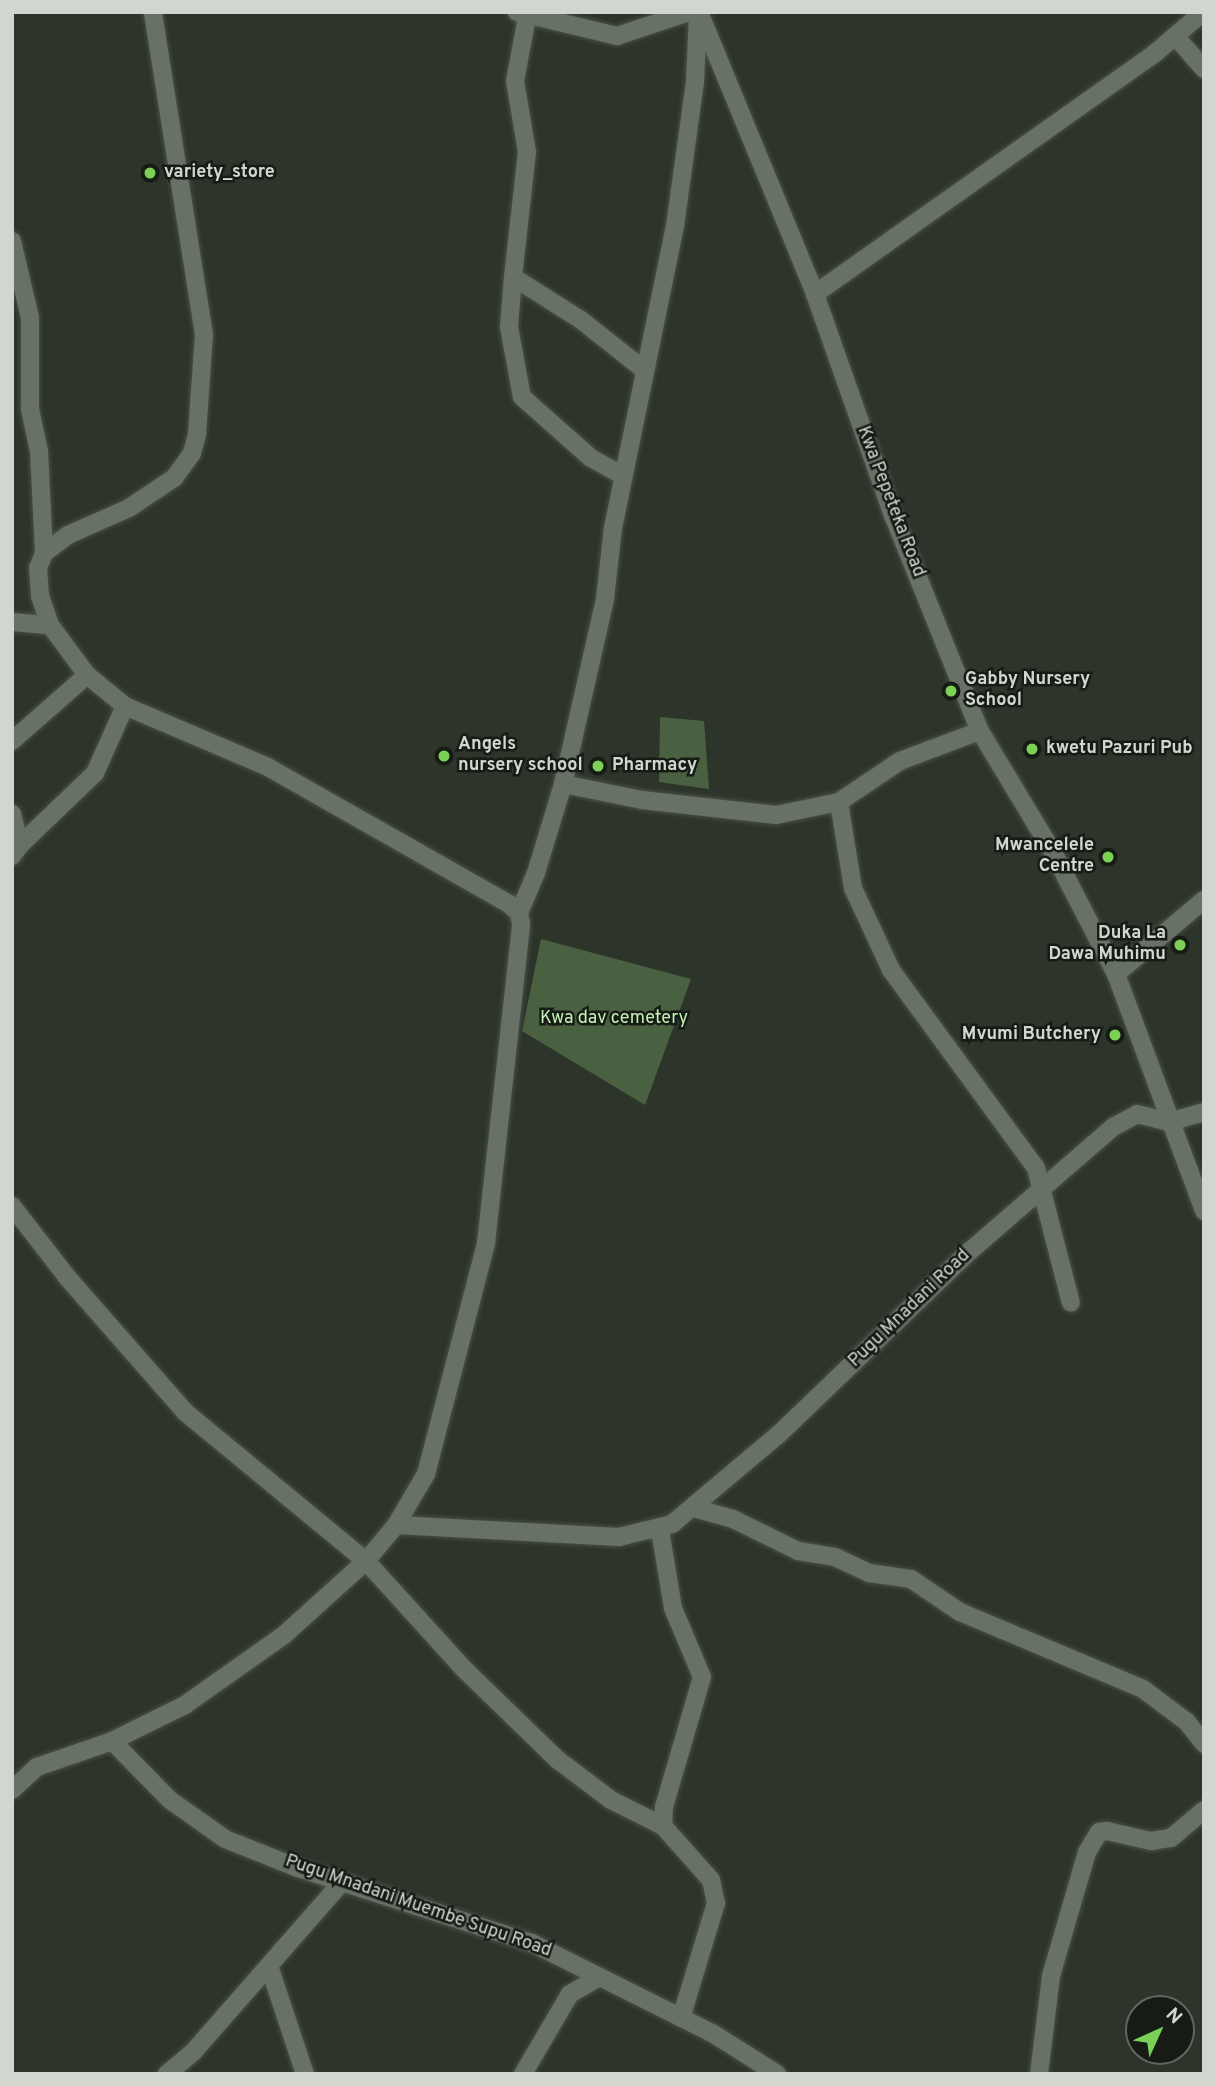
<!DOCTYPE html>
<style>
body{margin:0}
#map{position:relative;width:1216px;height:2086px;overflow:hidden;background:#2d342a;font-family:Overpass,sans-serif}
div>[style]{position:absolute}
.green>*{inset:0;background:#4a6141}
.roads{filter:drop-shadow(0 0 2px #4a5047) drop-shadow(0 0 2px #4a5047)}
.minor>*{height:18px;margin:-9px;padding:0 9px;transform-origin:9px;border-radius:9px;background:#687165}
.dots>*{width:19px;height:19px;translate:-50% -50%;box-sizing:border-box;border:4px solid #171b16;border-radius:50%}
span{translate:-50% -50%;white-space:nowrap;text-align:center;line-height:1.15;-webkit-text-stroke:5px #171b16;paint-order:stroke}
.poi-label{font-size:18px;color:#d1d6cf;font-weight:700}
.left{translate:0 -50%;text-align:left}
.right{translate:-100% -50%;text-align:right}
.street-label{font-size:18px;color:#d1d6cf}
.park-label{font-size:18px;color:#c4f2b4}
.frame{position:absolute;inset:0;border:14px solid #d1d6cf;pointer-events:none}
.north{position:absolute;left:1125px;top:1995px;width:70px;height:70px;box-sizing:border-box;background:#171b16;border:2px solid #616660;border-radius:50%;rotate:45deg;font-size:19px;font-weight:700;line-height:28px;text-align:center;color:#d1d6cf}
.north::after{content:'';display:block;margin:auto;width:24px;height:32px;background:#7bd156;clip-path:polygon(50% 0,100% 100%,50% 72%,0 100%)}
</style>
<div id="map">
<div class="green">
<div style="clip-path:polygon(660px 717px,704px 721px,709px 789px,659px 782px)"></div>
<div style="clip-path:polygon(541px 939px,691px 979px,645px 1105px,522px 1031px)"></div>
</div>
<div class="roads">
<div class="minor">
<div style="left:517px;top:12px;width:103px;rotate:13.5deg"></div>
<div style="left:617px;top:36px;width:76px;rotate:-18.4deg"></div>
<div style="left:699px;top:12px;width:305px;rotate:67.6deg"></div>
<div style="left:815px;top:294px;width:234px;rotate:70.6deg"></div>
<div style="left:893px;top:515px;width:233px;rotate:68.1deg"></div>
<div style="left:980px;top:731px;width:144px;rotate:59deg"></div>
<div style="left:1054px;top:854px;width:135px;rotate:62.7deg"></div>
<div style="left:1116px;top:974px;width:253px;rotate:69.6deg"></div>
<div style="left:527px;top:17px;width:65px;rotate:100.6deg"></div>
<div style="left:515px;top:81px;width:72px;rotate:80.4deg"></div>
<div style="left:527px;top:152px;width:126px;rotate:96.4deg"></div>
<div style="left:513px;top:277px;width:80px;rotate:32.3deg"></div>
<div style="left:581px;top:320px;width:79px;rotate:38.3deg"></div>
<div style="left:1176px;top:37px;width:43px;rotate:48.8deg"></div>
<div style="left:12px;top:241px;width:79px;rotate:76.8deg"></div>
<div style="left:30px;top:318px;width:91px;rotate:90deg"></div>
<div style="left:30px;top:409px;width:43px;rotate:77.9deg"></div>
<div style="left:39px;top:451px;width:102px;rotate:87.2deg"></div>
<div style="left:513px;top:277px;width:50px;rotate:94.6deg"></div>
<div style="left:509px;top:327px;width:71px;rotate:79.5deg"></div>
<div style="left:522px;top:397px;width:92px;rotate:41.5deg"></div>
<div style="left:591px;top:458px;width:37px;rotate:29deg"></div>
<div style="left:815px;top:294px;width:415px;rotate:-35.3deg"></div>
<div style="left:1154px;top:54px;width:65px;rotate:-40.6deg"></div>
<div style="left:12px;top:622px;width:38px;rotate:5deg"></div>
<div style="left:12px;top:741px;width:100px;rotate:-41.3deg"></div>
<div style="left:563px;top:784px;width:81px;rotate:11.4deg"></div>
<div style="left:642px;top:800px;width:135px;rotate:6.4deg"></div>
<div style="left:776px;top:815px;width:64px;rotate:-11.7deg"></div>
<div style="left:839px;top:802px;width:73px;rotate:-33.9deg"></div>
<div style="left:900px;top:761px;width:85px;rotate:-20.6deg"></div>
<div style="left:839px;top:802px;width:87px;rotate:80.8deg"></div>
<div style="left:853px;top:888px;width:90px;rotate:65.1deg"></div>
<div style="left:891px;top:970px;width:245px;rotate:53.8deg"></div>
<div style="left:1036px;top:1168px;width:139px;rotate:75.5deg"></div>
<div style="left:12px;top:814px;width:32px;rotate:76deg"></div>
<div style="left:20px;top:845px;width:14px;rotate:126deg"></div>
<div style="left:20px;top:845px;width:104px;rotate:-43.8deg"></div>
<div style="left:95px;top:773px;width:73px;rotate:-65.9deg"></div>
<div style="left:519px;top:913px;width:43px;rotate:-67deg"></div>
<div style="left:536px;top:873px;width:93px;rotate:-73.1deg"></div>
<div style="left:563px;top:784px;width:190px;rotate:-77.2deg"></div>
<div style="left:605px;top:599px;width:71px;rotate:-83.6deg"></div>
<div style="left:613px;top:528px;width:308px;rotate:-78.4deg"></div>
<div style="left:675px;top:226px;width:145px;rotate:-82.1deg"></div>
<div style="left:695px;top:82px;width:70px;rotate:-87.5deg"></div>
<div style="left:1116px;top:974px;width:115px;rotate:-40.1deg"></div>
<div style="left:12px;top:1206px;width:90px;rotate:52.2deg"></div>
<div style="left:67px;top:1277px;width:179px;rotate:48.8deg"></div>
<div style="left:185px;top:1412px;width:234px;rotate:39.5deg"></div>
<div style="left:366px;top:1561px;width:146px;rotate:47.8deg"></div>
<div style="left:464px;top:1669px;width:131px;rotate:44.1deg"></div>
<div style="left:558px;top:1760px;width:66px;rotate:37deg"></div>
<div style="left:611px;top:1800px;width:58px;rotate:26.6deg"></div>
<div style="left:694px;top:1508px;width:41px;rotate:15.8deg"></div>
<div style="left:733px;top:1519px;width:72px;rotate:26.2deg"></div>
<div style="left:798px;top:1551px;width:37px;rotate:9deg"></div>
<div style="left:835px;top:1557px;width:38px;rotate:25deg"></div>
<div style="left:869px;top:1573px;width:42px;rotate:8.1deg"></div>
<div style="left:911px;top:1579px;width:59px;rotate:34deg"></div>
<div style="left:960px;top:1612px;width:199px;rotate:22.8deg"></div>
<div style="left:1143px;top:1689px;width:55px;rotate:36.9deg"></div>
<div style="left:1187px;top:1722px;width:28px;rotate:52deg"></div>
<div style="left:396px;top:1525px;width:223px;rotate:3.1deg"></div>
<div style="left:619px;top:1537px;width:55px;rotate:-13.8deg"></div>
<div style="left:672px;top:1524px;width:140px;rotate:-40.1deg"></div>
<div style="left:779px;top:1434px;width:265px;rotate:-43.8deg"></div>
<div style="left:970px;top:1251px;width:189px;rotate:-40.9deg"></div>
<div style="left:1113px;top:1127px;width:27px;rotate:-28deg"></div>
<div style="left:1137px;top:1114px;width:33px;rotate:14deg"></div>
<div style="left:1169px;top:1122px;width:36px;rotate:-16deg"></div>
<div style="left:660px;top:1530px;width:79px;rotate:80.5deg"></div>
<div style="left:673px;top:1608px;width:75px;rotate:67.2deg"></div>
<div style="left:702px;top:1677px;width:135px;rotate:106.3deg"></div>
<div style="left:664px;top:1807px;width:19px;rotate:93deg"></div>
<div style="left:663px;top:1826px;width:72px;rotate:48.4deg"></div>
<div style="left:711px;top:1880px;width:24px;rotate:78deg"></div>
<div style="left:716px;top:1903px;width:120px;rotate:106.9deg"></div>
<div style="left:112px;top:1741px;width:83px;rotate:45.5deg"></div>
<div style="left:170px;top:1800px;width:67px;rotate:35.3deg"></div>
<div style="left:225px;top:1839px;width:79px;rotate:21.7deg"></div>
<div style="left:298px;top:1868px;width:246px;rotate:17.8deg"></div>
<div style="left:532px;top:1943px;width:201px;rotate:26.6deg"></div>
<div style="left:712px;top:2033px;width:77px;rotate:32.2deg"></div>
<div style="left:12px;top:1790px;width:34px;rotate:-43deg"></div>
<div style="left:37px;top:1767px;width:79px;rotate:-19.1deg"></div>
<div style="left:112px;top:1741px;width:81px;rotate:-26.3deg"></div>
<div style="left:185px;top:1705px;width:121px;rotate:-35.3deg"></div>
<div style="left:284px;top:1635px;width:110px;rotate:-42.1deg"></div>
<div style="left:366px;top:1561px;width:47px;rotate:-50.2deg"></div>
<div style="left:396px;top:1525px;width:59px;rotate:-59.5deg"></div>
<div style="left:426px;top:1474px;width:239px;rotate:-75.4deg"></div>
<div style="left:486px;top:1243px;width:321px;rotate:-83.7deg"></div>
<div style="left:521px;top:924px;width:11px;rotate:-100deg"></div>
<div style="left:519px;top:913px;width:13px;rotate:-138deg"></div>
<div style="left:509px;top:904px;width:277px;rotate:-150.4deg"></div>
<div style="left:268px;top:767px;width:155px;rotate:-156.9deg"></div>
<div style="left:125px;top:706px;width:49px;rotate:-140.8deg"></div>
<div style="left:87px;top:675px;width:62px;rotate:-126.5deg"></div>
<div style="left:50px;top:625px;width:31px;rotate:-109deg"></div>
<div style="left:40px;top:596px;width:28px;rotate:-94deg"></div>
<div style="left:38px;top:568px;width:16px;rotate:-68deg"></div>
<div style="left:44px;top:553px;width:30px;rotate:-37deg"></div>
<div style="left:68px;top:535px;width:67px;rotate:-23.9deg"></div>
<div style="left:129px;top:508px;width:54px;rotate:-33.7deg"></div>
<div style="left:174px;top:478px;width:31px;rotate:-54deg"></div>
<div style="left:192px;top:453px;width:20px;rotate:-75deg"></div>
<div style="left:197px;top:434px;width:99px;rotate:-86deg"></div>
<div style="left:204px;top:335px;width:327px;rotate:-99deg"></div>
<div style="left:269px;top:1966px;width:114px;rotate:71.6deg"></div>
<div style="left:167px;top:2074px;width:35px;rotate:-40deg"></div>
<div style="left:194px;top:2051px;width:225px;rotate:-48.8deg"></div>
<div style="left:523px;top:2074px;width:93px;rotate:-59.6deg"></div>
<div style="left:570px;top:1994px;width:30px;rotate:-30deg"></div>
<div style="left:1039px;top:2074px;width:99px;rotate:-83deg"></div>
<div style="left:1051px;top:1976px;width:129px;rotate:-73.8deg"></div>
<div style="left:1087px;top:1852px;width:23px;rotate:-59deg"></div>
<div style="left:1099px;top:1832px;width:8px;rotate:-7deg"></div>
<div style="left:1107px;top:1831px;width:45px;rotate:12.8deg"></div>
<div style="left:1151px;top:1841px;width:20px;rotate:-9deg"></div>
<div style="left:1171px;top:1838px;width:43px;rotate:-40.3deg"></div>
</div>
</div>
<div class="dots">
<div style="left:150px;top:173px;background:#7bd156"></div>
<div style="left:951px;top:691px;background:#7bd156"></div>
<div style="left:1032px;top:749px;background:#7bd156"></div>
<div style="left:444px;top:756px;background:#7bd156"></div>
<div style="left:598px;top:766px;background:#7bd156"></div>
<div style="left:1108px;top:857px;background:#7bd156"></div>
<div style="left:1180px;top:945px;background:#7bd156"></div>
<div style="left:1115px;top:1035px;background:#7bd156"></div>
</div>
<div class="poi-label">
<span class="left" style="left:164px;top:173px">variety_store</span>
<span class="left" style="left:965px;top:691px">Gabby Nursery<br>School</span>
<span class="left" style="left:458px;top:756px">Angels<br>nursery school</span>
<span class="left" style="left:1046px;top:749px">kwetu Pazuri Pub</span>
<span class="left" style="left:612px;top:766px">Pharmacy</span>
<span class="right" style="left:1094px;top:857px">Mwancelele<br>Centre</span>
<span class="right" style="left:1166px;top:945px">Duka La<br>Dawa Muhimu</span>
<span class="right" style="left:1101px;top:1035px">Mvumi Butchery</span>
</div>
<div class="street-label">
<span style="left:890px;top:502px;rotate:69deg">Kwa Pepeteka Road</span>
<span style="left:910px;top:1309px;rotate:-44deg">Pugu Mnadani Road</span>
<span style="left:418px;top:1907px;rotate:19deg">Pugu Mnadani Muembe Supu Road</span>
</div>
<div class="park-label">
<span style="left:614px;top:1019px">Kwa dav cemetery</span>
</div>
<div class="frame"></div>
<div class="north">N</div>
</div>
